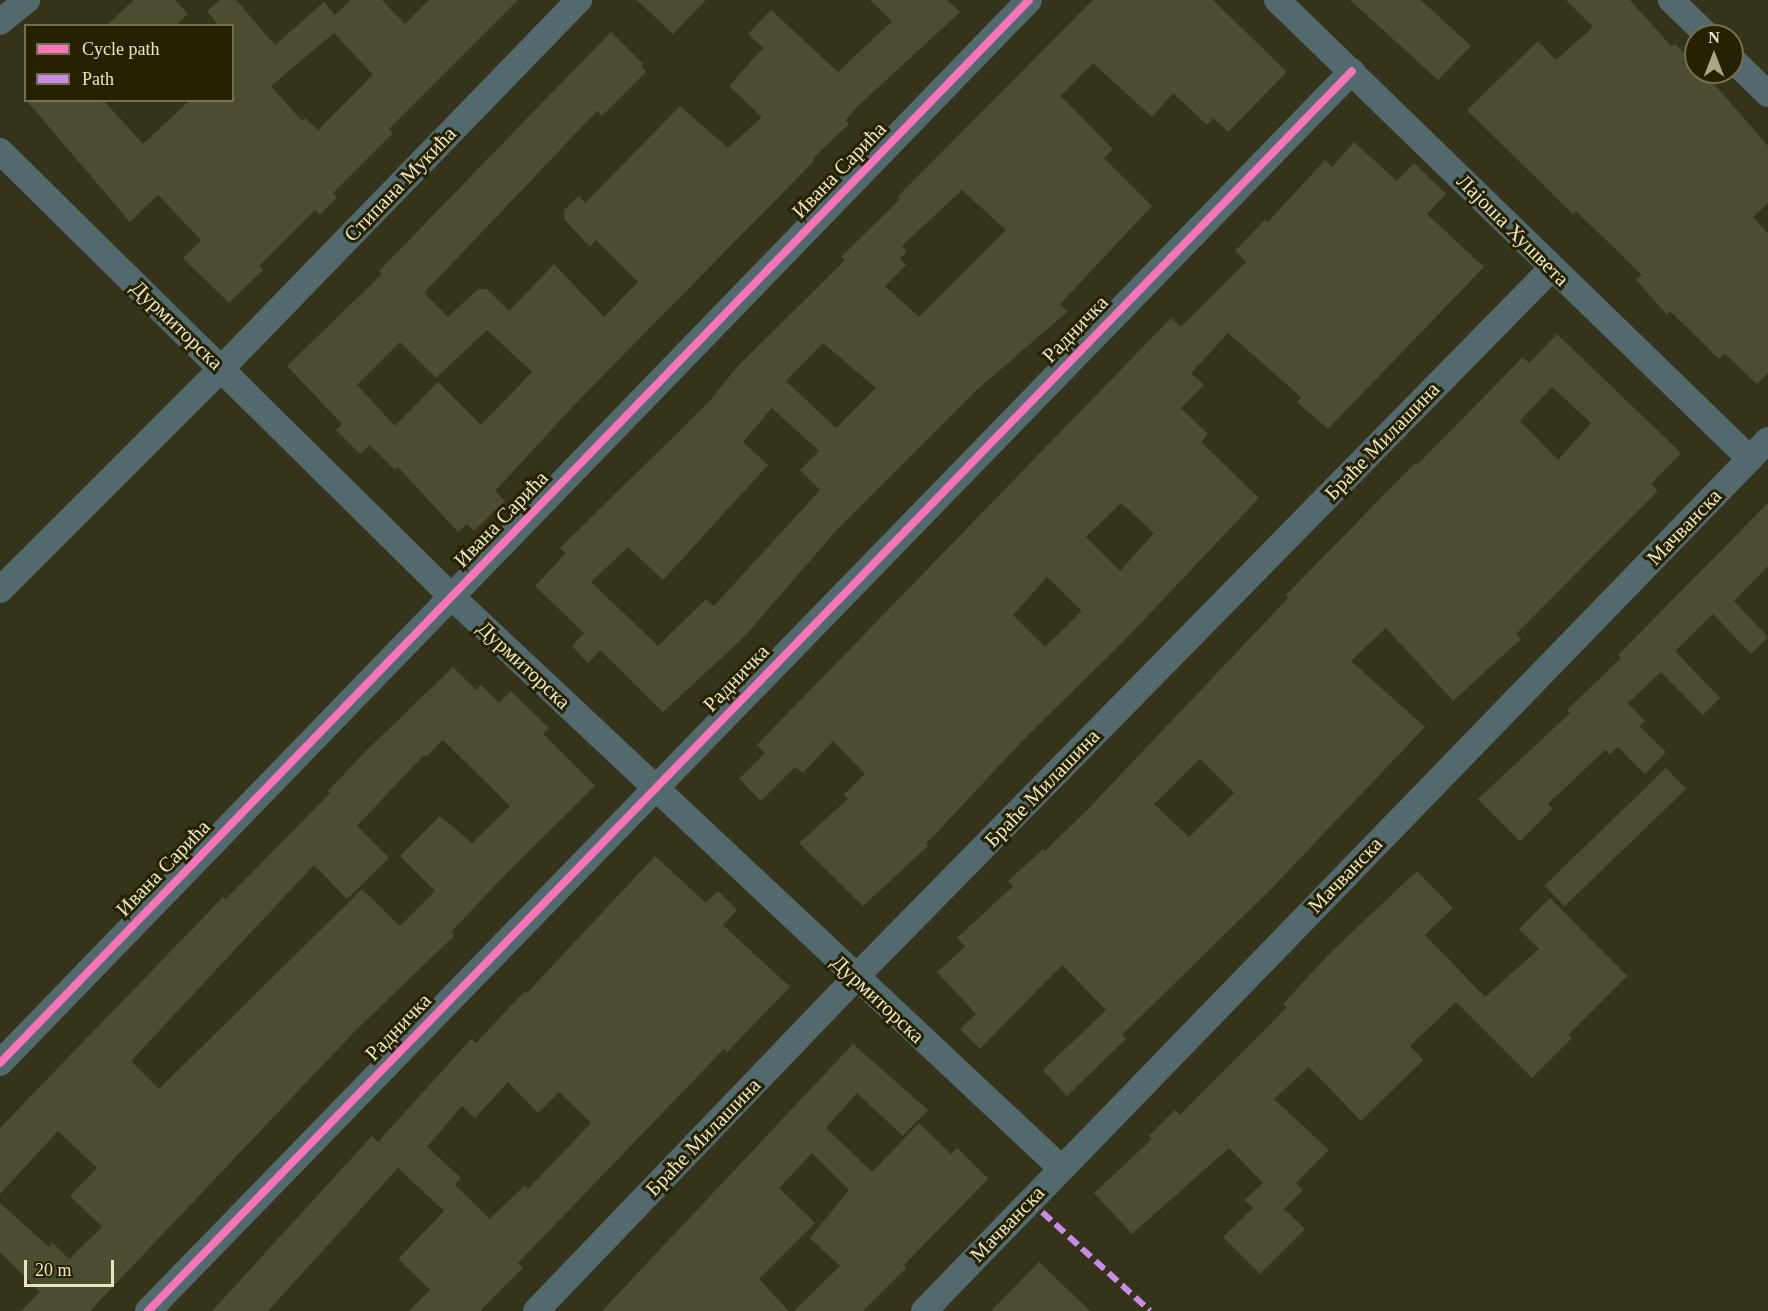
<!DOCTYPE html>
<meta charset="utf-8">
<style>
body{margin:0}
#map{position:relative;width:1768px;height:1311px;overflow:hidden;background:#36331b;font-family:"Times New Roman",serif}
div>[style]{position:absolute}
.building>*{inset:0;background:#4b4c30;transform-origin:0 0}
.street>*{height:26px;margin:-13px;padding:0 13px;transform-origin:13px;border-radius:13px;background:#526a6e}
.quiet>*{height:6px;margin-top:-3px;transform-origin:0;background:repeating-linear-gradient(90deg,#ca8be6 0 12px,transparent 0 18px)}
.cycleway>*{height:8px;margin:-4px;padding:0 4px;transform-origin:4px;border-radius:4px;background:#fb73b8}
span{translate:-50% -50%;white-space:nowrap;text-align:center;line-height:1.15;-webkit-text-stroke:6px #262201;paint-order:stroke}
.street-label{font-size:21px;color:#e9e5be}
.legend{position:absolute;left:24px;top:24px;width:210px;height:78px;box-sizing:border-box;background:#262201;border:2px solid #74704d;margin:0;padding:8px 10px;list-style:none;font-size:18px;color:#e9e5be}
.legend li{display:flex;align-items:center;gap:12px;height:30px}
.legend b{width:30px;border:2px solid #74704d}
.north{position:absolute;left:1684px;top:24px;width:60px;height:60px;box-sizing:border-box;background:#262201;border:2px solid #74704d;border-radius:50%;rotate:0deg;font-size:16px;font-weight:700;line-height:24px;text-align:center;color:#e9e5be}
.north::after{content:'';display:block;margin:auto;width:21px;height:27px;background:#aaa785;clip-path:polygon(50% 0,100% 100%,50% 72%,0 100%)}
.scale{position:absolute;left:24px;top:1260px;width:90px;height:27px;box-sizing:border-box;border:3px solid #e9e5be;border-top:0;padding-left:8px;font-size:18px;line-height:21px;white-space:nowrap;color:#e9e5be;-webkit-text-stroke:4px #262201;paint-order:stroke}
</style>
<div id="map">
<div class="building">
<div style="clip-path:polygon(134px 0,175px 0,188px 14px,175px 26px,106px 26px)"></div>
<div style="clip-path:polygon(evenodd,220px 0,236px 0,275px 45px,324px 2px,335px 15px,351px 0,382px 0,405px 24px,429px 0,518px 0,389px 129px,393px 133px,333px 193px,337px 197px,320px 215px,315px 210px,259px 266px,263px 270px,229px 303px,183px 258px,201px 240px,158px 195px,130px 222px,26px 100px,103px 100px,143px 144px,190px 100px,232px 100px,232px 26px,219px 26px,207px 11px,220px 0,334px 33px,373px 75px,318px 130px,305px 118px,302px 121px,271px 86px,334px 33px)"></div>
<div style="clip-path:polygon(637px 0,706px 0,673px 34px)"></div>
<div style="clip-path:polygon(evenodd,870px 0,947px 0,960px 12px,856px 108px,846px 120px,849px 124px,813px 158px,815px 160px,577px 402px,495px 491px,505px 501px,474px 531px,467px 524px,458px 532px,398px 467px,395px 470px,370px 445px,360px 454px,336px 430px,342px 424px,287px 366px,382px 274px,379px 271px,611px 32px,643px 64px,641px 66px,646px 72px,602px 116px,597px 111px,424px 293px,448px 317px,478px 289px,487px 289px,509px 311px,554px 264px,604px 317px,638px 282px,596px 240px,590px 247px,564px 219px,564px 210px,579px 196px,585px 203px,680px 106px,728px 148px,762px 117px,729px 86px,763px 48px,748px 34px,771px 10px,838px 72px,892px 21px,870px 0,487px 330px,532px 372px,481px 425px,438px 382px,395px 426px,357px 385px,400px 342px,436px 378px,487px 330px)"></div>
<div style="clip-path:polygon(evenodd,1093px 0,1213px 0,1287px 72px,1228px 132px,1213px 118px,1207px 125px,1173px 93px,1152px 117px,1093px 63px,1061px 96px,1113px 149px,1104px 158px,1152px 206px,1060px 304px,1067px 312px,978px 389px,835px 532px,744px 637px,663px 712px,600px 650px,588px 663px,572px 646px,584px 633px,535px 586px,566px 553px,560px 548px,710px 401px,736px 368px,845px 260px,841px 257px,900px 199px,897px 197px,1093px 0,962px 190px,1006px 230px,919px 317px,885px 286px,906px 265px,900px 259px,907px 251px,902px 246px,962px 190px,1093px 0,823px 343px,876px 388px,836px 428px,786px 381px,823px 343px,1093px 0,772px 408px,819px 451px,800px 470px,820px 490px,714px 606px,706px 599px,658px 646px,591px 582px,628px 547px,663px 580px,768px 465px,743px 442px,772px 408px)"></div>
<div style="clip-path:polygon(1350px 0,1421px 0,1471px 46px,1438px 80px)"></div>
<div style="clip-path:polygon(1566px 0,1630px 0,1672px 47px,1675px 44px,1696px 65px,1696px 72px,1707px 76px,1768px 146px,1768px 203px,1753px 217px,1768px 233px,1768px 373px,1757px 384px,1725px 354px,1719px 359px,1670px 311px,1667px 315px,1636px 280px,1642px 275px,1576px 211px,1573px 214px,1467px 110px,1538px 41px,1556px 60px,1593px 27px)"></div>
<div style="clip-path:polygon(evenodd,1354px 142px,1397px 181px,1414px 163px,1446px 194px,1427px 214px,1484px 267px,1328px 429px,1297px 402px,1301px 397px,1228px 333px,1191px 373px,1204px 385px,1181px 408px,1208px 434px,1201px 442px,1259px 498px,1120px 645px,1028px 735px,926px 844px,928px 846px,863px 906px,799px 843px,848px 799px,844px 795px,865px 774px,833px 741px,803px 773px,795px 767px,761px 801px,739px 779px,765px 753px,757px 745px,1171px 318px,1181px 327px,1246px 262px,1235px 251px,1265px 220px,1268px 222px,1325px 160px,1332px 167px,1354px 142px,1121px 503px,1154px 533px,1120px 571px,1086px 537px,1121px 503px,1354px 142px,1047px 577px,1082px 611px,1045px 647px,1013px 615px,1047px 577px)"></div>
<div style="clip-path:polygon(evenodd,1557px 334px,1681px 453px,1651px 484px,1658px 491px,1516px 634px,1521px 639px,1453px 701px,1386px 628px,1351px 661px,1425px 727px,1272px 888px,1122px 1035px,1126px 1039px,1067px 1096px,1043px 1070px,1106px 1010px,1062px 965px,980px 1049px,960px 1029px,976px 1014px,937px 972px,965px 947px,957px 938px,1013px 886px,1008px 881px,1043px 849px,1045px 851px,1089px 808px,1288px 598px,1286px 595px,1415px 463px,1417px 465px,1523px 357px,1529px 363px,1557px 334px,1552px 387px,1591px 423px,1558px 460px,1520px 421px,1552px 387px,1557px 334px,1200px 759px,1234px 793px,1189px 837px,1154px 804px,1200px 759px)"></div>
<div style="clip-path:polygon(1768px 503px,1768px 566px,1734px 601px,1768px 637px,1751px 654px,1713px 614px,1675px 651px,1720px 698px,1703px 715px,1661px 672px,1628px 703px,1645px 721px,1639px 726px,1666px 752px,1645px 774px,1618px 747px,1610px 754px,1605px 750px,1548px 804px,1552px 809px,1520px 841px,1478px 799px,1570px 713px,1567px 710px,1621px 658px,1618px 655px)"></div>
<div style="clip-path:polygon(evenodd,453px 667px,476px 690px,481px 685px,499px 703px,511px 691px,549px 728px,543px 734px,595px 786px,505px 875px,451px 932px,454px 936px,355px 1031px,90px 1311px,21px 1311px,40px 1292px,0 1252px,0 1203px,49px 1247px,53px 1243px,69px 1259px,102px 1227px,70px 1196px,97px 1168px,58px 1131px,0 1194px,0 1128px,223px 897px,226px 899px,330px 793px,328px 791px,363px 754px,453px 667px,443px 740px,510px 806px,472px 843px,440px 816px,400px 856px,435px 891px,400px 926px,362px 889px,159px 1089px,131px 1061px,314px 865px,347px 899px,389px 858px,357px 826px,424px 755px,426px 757px,443px 740px)"></div>
<div style="left:1666px;top:768px;width:29px;height:169px;rotate:46deg"></div>
<div style="clip-path:polygon(evenodd,655px 856px,706px 903px,718px 891px,737px 910px,723px 925px,790px 987px,727px 1052px,724px 1049px,518px 1263px,523px 1268px,480px 1311px,409px 1311px,430px 1290px,398px 1259px,444px 1211px,398px 1168px,268px 1311px,212px 1311px,372px 1136px,378px 1142px,471px 1039px,476px 1043px,525px 991px,527px 993px,655px 856px,508px 1082px,538px 1113px,559px 1092px,591px 1123px,528px 1189px,525px 1185px,490px 1219px,455px 1185px,461px 1178px,427px 1147px,462px 1106px,475px 1118px,508px 1082px)"></div>
<div style="clip-path:polygon(1417px 871px,1453px 908px,1425px 935px,1485px 997px,1539px 949px,1519px 929px,1550px 898px,1627px 976px,1568px 1035px,1572px 1038px,1532px 1078px,1456px 1002px,1410px 1046px,1423px 1060px,1361px 1121px,1309px 1067px,1274px 1099px,1329px 1150px,1296px 1183px,1303px 1190px,1284px 1209px,1305px 1229px,1260px 1274px,1223px 1237px,1253px 1208px,1245px 1200px,1263px 1183px,1229px 1148px,1132px 1234px,1094px 1193px,1152px 1139px,1149px 1136px,1175px 1110px,1180px 1115px,1287px 1007px,1283px 1004px,1330px 953px)"></div>
<div style="clip-path:polygon(853px 1044px,928px 1110px,903px 1136px,857px 1093px,826px 1128px,872px 1172px,919px 1123px,951px 1154px,957px 1148px,988px 1179px,904px 1265px,906px 1268px,863px 1311px,794px 1311px,840px 1266px,810px 1238px,849px 1190px,812px 1153px,779px 1188px,815px 1223px,759px 1279px,789px 1311px,602px 1311px)"></div>
<div style="clip-path:polygon(1039px 1262px,1090px 1311px,991px 1311px)"></div>
</div>
<div class="street">
<div style="left:1277px;top:0;width:659px;rotate:44.14deg"></div>
<div style="left:1671px;top:0;width:52px;rotate:44.2deg"></div>
<div style="left:0;top:22px;width:35px;rotate:-39deg"></div>
<div style="left:1732px;top:59px;width:50px;rotate:44.2deg"></div>
<div style="left:0;top:151px;width:634px;rotate:44.62deg"></div>
<div style="left:451px;top:596px;width:835px;rotate:43.16deg"></div>
<div style="left:0;top:590px;width:314px;rotate:-45deg"></div>
<div style="left:222px;top:368px;width:513px;rotate:-45.87deg"></div>
<div style="left:0;top:1063px;width:1479px;rotate:-45.93deg"></div>
<div style="left:148px;top:1311px;width:1728px;rotate:-45.84deg"></div>
<div style="left:536px;top:1311px;width:461px;rotate:-46.2deg"></div>
<div style="left:855px;top:978px;width:994px;rotate:-45.53deg"></div>
<div style="left:924px;top:1311px;width:1213px;rotate:-45.9deg"></div>
</div>
<div class="quiet">
<div style="left:1029px;top:1200px;width:164px;rotate:42.5deg"></div>
</div>
<div class="cycleway">
<div style="left:0;top:1063px;width:1479px;rotate:-45.93deg"></div>
<div style="left:148px;top:1311px;width:1728px;rotate:-45.84deg"></div>
</div>
<div class="street-label">
<span style="left:839px;top:170px;rotate:-46deg">Ивана Сарића</span>
<span style="left:400px;top:184px;rotate:-46deg">Стипана Мукића</span>
<span style="left:1513px;top:230px;rotate:45deg">Лајоша Хушвета</span>
<span style="left:177px;top:325px;rotate:44deg">Дурмиторска</span>
<span style="left:1075px;top:329px;rotate:-46deg">Радничка</span>
<span style="left:1382px;top:441px;rotate:-46deg">Браће Милашина</span>
<span style="left:501px;top:519px;rotate:-46deg">Ивана Сарића</span>
<span style="left:1684px;top:527px;rotate:-46deg">Мачванска</span>
<span style="left:524px;top:665px;rotate:43deg">Дурмиторска</span>
<span style="left:736px;top:678px;rotate:-46deg">Радничка</span>
<span style="left:1042px;top:788px;rotate:-46deg">Браће Милашина</span>
<span style="left:163px;top:868px;rotate:-46deg">Ивана Сарића</span>
<span style="left:1345px;top:875px;rotate:-46deg">Мачванска</span>
<span style="left:878px;top:999px;rotate:43deg">Дурмиторска</span>
<span style="left:398px;top:1027px;rotate:-46deg">Радничка</span>
<span style="left:703px;top:1137px;rotate:-46deg">Браће Милашина</span>
<span style="left:1007px;top:1224px;rotate:-46deg">Мачванска</span>
</div>
<ul class="legend">
<li><b style="height:8px;background:#fb73b8"></b>Cycle path</li>
<li><b style="height:8px;background:#ca8be6"></b>Path</li>
</ul>
<div class="north">N</div>
<div class="scale">20 m</div>
</div>
